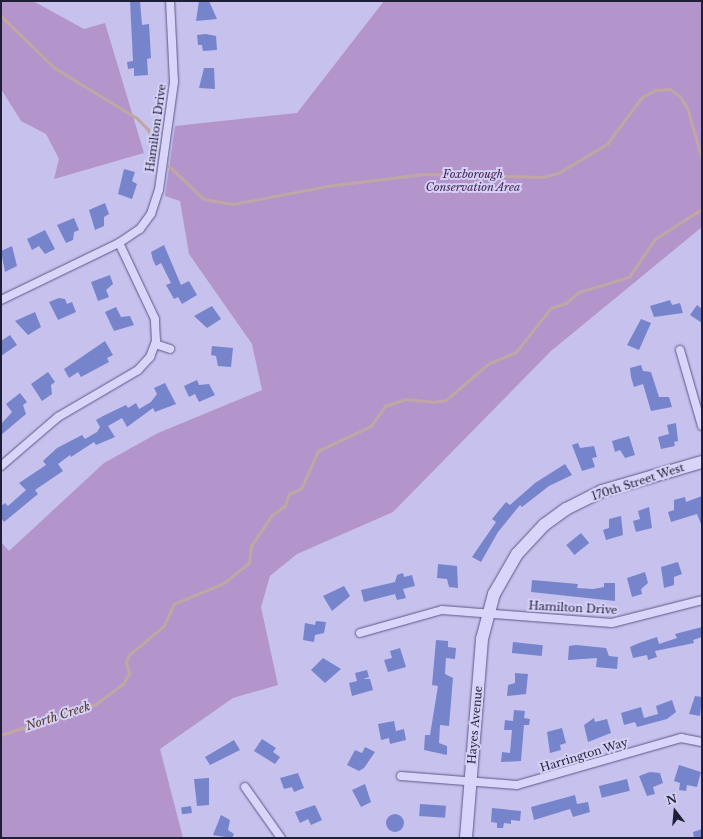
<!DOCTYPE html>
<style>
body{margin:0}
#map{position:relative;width:703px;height:839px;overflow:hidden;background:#c7c1ee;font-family:"Libre Baskerville",serif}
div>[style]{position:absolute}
.green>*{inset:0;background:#b395cc}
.stream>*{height:2.5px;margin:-1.25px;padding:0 1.25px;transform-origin:1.25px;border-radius:1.25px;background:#c0a7a4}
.building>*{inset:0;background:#7684cc;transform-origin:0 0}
.round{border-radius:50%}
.roads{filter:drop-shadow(0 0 1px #585a87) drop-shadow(0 0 1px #585a87)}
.street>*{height:8px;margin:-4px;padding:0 4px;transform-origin:4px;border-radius:4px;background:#d9d4f9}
.secondary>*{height:12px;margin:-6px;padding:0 6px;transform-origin:6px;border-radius:6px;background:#d9d4f9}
span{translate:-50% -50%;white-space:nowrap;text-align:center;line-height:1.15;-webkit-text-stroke:4px #d5d0f5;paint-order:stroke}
.street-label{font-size:11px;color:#1d1f37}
.park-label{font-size:11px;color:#442353;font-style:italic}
.water-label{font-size:12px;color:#573b2c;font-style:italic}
.frame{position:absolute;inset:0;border:2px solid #1d1f37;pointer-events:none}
.north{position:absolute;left:655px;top:791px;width:40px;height:40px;-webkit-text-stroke:3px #d5d0f5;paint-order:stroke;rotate:344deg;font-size:11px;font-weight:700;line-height:16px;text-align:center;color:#1d1f37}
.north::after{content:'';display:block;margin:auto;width:14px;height:18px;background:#1d1f37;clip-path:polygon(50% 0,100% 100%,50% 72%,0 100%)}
</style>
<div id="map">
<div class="green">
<div style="clip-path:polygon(1px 1px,33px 1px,84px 29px,105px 23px,144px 153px,54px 179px,59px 159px,46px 134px,21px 121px,1px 89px)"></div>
<div style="clip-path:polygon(384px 1px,702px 1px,702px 227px,551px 351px,393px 512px,297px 554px,270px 576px,261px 607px,278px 685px,233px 698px,160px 749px,183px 838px,1px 838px,1px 542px,9px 551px,104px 463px,158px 433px,262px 390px,252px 344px,189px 254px,180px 201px,165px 196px,175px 126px,297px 113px)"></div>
</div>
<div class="stream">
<div style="left:1px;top:16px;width:75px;rotate:43.9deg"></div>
<div style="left:55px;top:68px;width:96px;rotate:31.4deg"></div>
<div style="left:137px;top:118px;width:16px;rotate:45deg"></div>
<div style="left:148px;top:129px;width:28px;rotate:63deg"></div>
<div style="left:169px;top:166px;width:48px;rotate:43.3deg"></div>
<div style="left:204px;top:199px;width:29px;rotate:10deg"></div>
<div style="left:233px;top:204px;width:96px;rotate:-10.8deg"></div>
<div style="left:327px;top:186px;width:97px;rotate:-7.1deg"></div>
<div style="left:423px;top:174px;width:120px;rotate:1.4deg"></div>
<div style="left:543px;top:177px;width:16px;rotate:-15deg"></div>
<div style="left:558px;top:173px;width:57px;rotate:-30.6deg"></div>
<div style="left:607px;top:144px;width:59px;rotate:-53.3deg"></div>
<div style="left:642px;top:97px;width:16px;rotate:-27deg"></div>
<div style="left:656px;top:90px;width:14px;rotate:-4deg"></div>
<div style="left:670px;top:89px;width:12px;rotate:35deg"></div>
<div style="left:680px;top:96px;width:15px;rotate:58deg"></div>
<div style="left:688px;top:109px;width:51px;rotate:74.1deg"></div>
<div style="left:1px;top:735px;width:100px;rotate:-18.1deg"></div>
<div style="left:96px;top:704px;width:34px;rotate:-37deg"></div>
<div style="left:123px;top:684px;width:12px;rotate:-59deg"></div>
<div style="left:129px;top:674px;width:12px;rotate:-104deg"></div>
<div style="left:126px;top:662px;width:8px;rotate:-67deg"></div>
<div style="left:129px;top:655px;width:45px;rotate:-39.6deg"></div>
<div style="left:164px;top:626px;width:24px;rotate:-66deg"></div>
<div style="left:174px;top:604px;width:54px;rotate:-22.8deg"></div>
<div style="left:224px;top:583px;width:32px;rotate:-39deg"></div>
<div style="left:249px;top:563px;width:17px;rotate:-83deg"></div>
<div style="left:251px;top:546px;width:37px;rotate:-56deg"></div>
<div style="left:272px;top:515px;width:16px;rotate:-35deg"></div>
<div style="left:285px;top:506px;width:13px;rotate:-72deg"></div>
<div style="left:289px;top:494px;width:13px;rotate:-23deg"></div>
<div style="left:301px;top:489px;width:42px;rotate:-65.9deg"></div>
<div style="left:318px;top:451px;width:59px;rotate:-25.3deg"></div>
<div style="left:371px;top:426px;width:24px;rotate:-55deg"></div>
<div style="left:385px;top:406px;width:22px;rotate:-18deg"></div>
<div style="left:406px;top:399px;width:28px;rotate:6deg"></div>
<div style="left:434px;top:402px;width:12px;rotate:-9deg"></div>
<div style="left:446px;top:400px;width:55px;rotate:-40.6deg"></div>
<div style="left:488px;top:364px;width:30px;rotate:-23deg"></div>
<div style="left:516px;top:352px;width:56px;rotate:-51.5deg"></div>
<div style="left:551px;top:308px;width:16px;rotate:-18deg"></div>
<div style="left:566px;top:303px;width:17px;rotate:-40deg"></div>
<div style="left:579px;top:292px;width:52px;rotate:-16.7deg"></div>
<div style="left:629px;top:277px;width:46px;rotate:-55.6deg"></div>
<div style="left:655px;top:239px;width:56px;rotate:-32.6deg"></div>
</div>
<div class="building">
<div style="clip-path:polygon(130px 1px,140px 1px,142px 25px,149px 24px,151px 58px,147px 59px,148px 75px,134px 76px,134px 68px,128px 69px,127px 62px,133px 61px)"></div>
<div style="clip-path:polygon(199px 1px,209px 1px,217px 19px,196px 21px)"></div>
<div style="clip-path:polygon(206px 34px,216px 36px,217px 50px,203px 51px,202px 45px,198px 45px,197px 35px)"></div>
<div style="clip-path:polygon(204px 68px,214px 68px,215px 89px,199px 88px)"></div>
<div style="clip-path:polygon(124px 169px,135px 172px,132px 181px,137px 184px,132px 199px,118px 194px)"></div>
<div style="clip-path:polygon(105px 203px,109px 214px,104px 217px,104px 226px,95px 230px,89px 210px)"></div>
<div style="clip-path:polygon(74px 218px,79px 230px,74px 232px,73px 240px,66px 243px,57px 225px)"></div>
<div style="clip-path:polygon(45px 230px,55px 249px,45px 254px,39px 246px,32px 250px,27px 239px)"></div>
<div style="clip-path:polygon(164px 245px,181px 285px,189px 281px,197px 295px,182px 304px,178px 297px,174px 299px,166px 285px,171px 283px,161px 263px,156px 266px,153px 260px,151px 252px)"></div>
<div style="clip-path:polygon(12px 246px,17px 266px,5px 272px,1px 251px)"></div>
<div style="clip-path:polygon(110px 275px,113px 284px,106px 290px,109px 297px,98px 301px,91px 282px)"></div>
<div style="clip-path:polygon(59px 298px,65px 299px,67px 304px,72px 302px,76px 312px,58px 320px,49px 302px)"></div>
<div style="clip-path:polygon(670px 300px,672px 305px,680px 303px,683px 313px,654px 317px,650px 306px)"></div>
<div style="clip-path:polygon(697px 305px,702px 309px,702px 323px,690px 315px)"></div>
<div style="clip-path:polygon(212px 306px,221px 319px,207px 328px,194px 316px)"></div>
<div style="clip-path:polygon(116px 307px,121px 317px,130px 316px,134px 325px,114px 331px,105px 312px)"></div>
<div style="clip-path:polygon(35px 312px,41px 327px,28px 335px,15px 321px)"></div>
<div style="clip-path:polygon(641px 319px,651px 323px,639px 350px,627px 345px)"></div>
<div style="clip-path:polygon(10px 335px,17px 345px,1px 356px,1px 341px)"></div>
<div style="clip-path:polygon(105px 341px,113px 355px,107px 358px,109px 362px,81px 377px,78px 372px,69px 378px,64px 369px)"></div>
<div style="clip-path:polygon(212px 346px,233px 348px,231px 367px,218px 366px,216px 356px,211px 355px)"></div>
<div style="clip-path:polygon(641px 365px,643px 371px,651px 372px,659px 397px,669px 397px,672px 407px,651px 411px,643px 384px,634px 387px,631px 377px,630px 368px)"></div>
<div style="clip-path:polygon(48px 372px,55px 382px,51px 385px,52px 394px,42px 401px,31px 384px)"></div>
<div style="clip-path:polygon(197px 380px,199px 385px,209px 384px,215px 395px,199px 402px,195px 394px,189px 397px,184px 386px)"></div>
<div style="clip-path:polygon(165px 383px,176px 404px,155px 412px,153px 408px,127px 427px,122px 418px,108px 426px,115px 437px,96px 445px,94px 442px,71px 457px,70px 455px,58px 464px,63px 471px,35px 490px,38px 494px,4px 522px,1px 518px,1px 506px,5px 503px,8px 506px,26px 490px,19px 483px,46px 465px,43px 461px,57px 448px,82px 435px,85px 439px,97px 432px,100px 427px,96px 420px,103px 416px,126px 405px,128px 408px,136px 403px,139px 409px,151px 402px,157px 394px,154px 388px)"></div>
<div style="clip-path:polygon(20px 393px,27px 402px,23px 405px,26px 414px,1px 435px,1px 424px,12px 412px,6px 404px)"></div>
<div style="clip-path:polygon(676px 423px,678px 441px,674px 442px,675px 446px,661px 449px,658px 437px,669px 434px,667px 425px)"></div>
<div style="clip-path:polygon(629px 436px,635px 455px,625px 458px,620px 450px,615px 452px,612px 441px)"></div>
<div style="clip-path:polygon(578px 443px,580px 448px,594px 446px,597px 457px,592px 458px,595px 467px,582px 471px,572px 445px)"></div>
<div style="clip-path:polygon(565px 464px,572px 475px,549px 486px,522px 507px,520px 505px,498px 532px,481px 562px,472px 557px,496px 522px,492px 519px,506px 502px,510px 505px,535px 483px)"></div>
<div style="clip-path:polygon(702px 496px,702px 527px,697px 514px,671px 522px,668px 512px,674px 510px,674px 500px,685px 497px,686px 502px)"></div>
<div style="clip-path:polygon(649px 507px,652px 528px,636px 532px,633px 521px,640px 519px,638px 511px)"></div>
<div style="clip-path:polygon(621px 516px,623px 535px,606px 540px,603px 530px,609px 528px,609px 519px)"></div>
<div style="left:581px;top:533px;width:13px;height:19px;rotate:51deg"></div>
<div style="clip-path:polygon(678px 562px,682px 574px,674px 577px,674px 585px,664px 588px,661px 567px)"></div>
<div style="clip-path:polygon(438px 564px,457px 566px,458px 588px,449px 587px,447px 579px,437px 578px)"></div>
<div style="clip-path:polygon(645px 572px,648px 583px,641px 589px,642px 594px,632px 597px,627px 578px)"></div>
<div style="clip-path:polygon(403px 573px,404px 577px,412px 575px,415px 586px,403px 589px,406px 598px,397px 600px,395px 594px,364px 602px,361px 590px,395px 582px,397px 575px)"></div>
<div style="clip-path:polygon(532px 580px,578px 584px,577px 588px,593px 589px,604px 587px,604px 583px,615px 583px,615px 601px,531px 592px)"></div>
<div style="clip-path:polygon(344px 586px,350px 596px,332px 611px,323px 596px)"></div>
<div style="clip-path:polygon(316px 621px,326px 622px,324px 633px,315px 635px,314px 642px,303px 640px,305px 623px,315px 625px)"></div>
<div style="clip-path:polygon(702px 627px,702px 637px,693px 640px,694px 643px,655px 651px,657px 657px,648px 660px,647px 655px,633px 658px,630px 647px,639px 643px,657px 637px,659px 644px,677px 638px,675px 634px)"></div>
<div style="clip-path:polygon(436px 640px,448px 641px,448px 647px,456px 648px,455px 659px,446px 658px,445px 674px,453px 678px,449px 726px,440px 725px,439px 743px,447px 746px,447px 755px,424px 750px,425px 735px,430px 735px,438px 686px,432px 685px)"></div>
<div style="left:513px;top:642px;width:30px;height:11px;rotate:6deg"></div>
<div style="clip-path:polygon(576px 645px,606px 648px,609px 656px,618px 657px,617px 669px,596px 667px,597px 658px,568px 660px,569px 646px)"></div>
<div style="clip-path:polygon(400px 648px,406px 667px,388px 672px,384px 660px,392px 658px,390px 651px)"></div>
<div style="clip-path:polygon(323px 658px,341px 669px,325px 683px,311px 670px)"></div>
<div style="clip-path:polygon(367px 670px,369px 677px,363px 679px,370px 679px,373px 690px,352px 696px,349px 683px,357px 681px,355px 673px)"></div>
<div style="clip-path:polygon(515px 673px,528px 674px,526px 694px,507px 696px,508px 685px,515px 683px)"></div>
<div style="clip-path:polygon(695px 696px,702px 697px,700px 716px,689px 714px)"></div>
<div style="clip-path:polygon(672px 700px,676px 712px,667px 719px,637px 727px,635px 722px,624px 725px,621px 713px,641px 707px,644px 718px,658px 714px,656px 706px)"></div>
<div style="clip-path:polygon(514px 710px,525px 711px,524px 718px,530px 719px,529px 725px,524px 725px,521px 761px,501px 762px,502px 752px,510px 753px,512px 730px,504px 730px,505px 720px,513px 721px)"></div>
<div style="clip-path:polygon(594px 718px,595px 722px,607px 719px,611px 733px,588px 742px,584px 725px)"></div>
<div style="clip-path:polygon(394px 721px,396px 731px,404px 729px,406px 740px,390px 744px,389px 738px,381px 740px,378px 724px)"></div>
<div style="clip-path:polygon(562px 728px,566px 743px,560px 745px,561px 750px,550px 753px,547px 732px)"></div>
<div style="clip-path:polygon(262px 739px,276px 748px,273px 752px,280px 757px,275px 764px,254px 751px)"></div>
<div style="clip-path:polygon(234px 740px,240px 750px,210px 765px,205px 757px)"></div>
<div style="clip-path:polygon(365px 747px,375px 752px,364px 768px,359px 771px,347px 765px,355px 750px,362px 753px)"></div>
<div style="clip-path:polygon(679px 765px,701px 772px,697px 787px,687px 785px,686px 791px,679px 790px,680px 783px,674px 781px)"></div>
<div style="clip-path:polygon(650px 772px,660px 773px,663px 783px,653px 787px,655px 794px,647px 796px,639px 776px)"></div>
<div style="clip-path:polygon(298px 773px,304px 788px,294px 792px,292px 787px,284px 789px,280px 778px)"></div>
<div style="clip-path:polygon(209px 778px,209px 805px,197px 806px,194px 779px)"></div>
<div style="left:627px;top:779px;width:12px;height:29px;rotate:76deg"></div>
<div style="clip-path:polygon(365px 784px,371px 802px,361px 807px,352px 790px)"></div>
<div style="clip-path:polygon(575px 795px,577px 804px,588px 802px,590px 812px,573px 817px,570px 809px,534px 820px,531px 807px)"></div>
<div style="left:420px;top:804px;width:26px;height:12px;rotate:4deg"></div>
<div style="clip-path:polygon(315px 805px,322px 820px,311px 825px,308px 819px,300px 823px,295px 812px)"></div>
<div style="left:191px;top:806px;width:7px;height:10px;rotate:82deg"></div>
<div style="clip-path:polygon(492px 808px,521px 811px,520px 821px,511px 820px,511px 824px,504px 823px,503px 828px,497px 828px,497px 823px,491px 822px)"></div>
<div class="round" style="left:386px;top:814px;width:18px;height:18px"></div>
<div style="clip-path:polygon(221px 815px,230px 820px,228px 830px,234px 834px,232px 838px,213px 835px)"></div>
<div style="clip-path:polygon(702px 829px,702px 838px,694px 838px,693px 832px)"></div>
</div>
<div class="roads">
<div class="street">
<div style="left:1px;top:300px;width:131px;rotate:-25.8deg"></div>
<div style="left:119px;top:243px;width:25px;rotate:-34deg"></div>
<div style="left:140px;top:229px;width:19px;rotate:-54deg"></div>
<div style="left:151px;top:214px;width:25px;rotate:-72deg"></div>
<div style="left:159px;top:190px;width:109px;rotate:-82.1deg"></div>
<div style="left:174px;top:82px;width:81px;rotate:-92.8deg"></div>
<div style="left:155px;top:344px;width:16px;rotate:18deg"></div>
<div style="left:680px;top:350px;width:79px;rotate:73.9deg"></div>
<div style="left:1px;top:466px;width:75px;rotate:-40.7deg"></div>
<div style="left:58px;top:417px;width:93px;rotate:-30.4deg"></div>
<div style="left:138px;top:370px;width:18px;rotate:-47deg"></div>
<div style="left:150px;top:357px;width:17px;rotate:-69deg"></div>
<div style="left:156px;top:341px;width:22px;rotate:-93deg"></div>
<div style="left:155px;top:319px;width:84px;rotate:-115.3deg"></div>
<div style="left:360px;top:633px;width:85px;rotate:-15.7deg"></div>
<div style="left:442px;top:610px;width:170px;rotate:4.4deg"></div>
<div style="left:612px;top:623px;width:93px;rotate:-14.3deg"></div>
<div style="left:401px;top:776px;width:116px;rotate:4.4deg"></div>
<div style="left:517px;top:785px;width:171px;rotate:-16deg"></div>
<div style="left:681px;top:738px;width:21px;rotate:11deg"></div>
<div style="left:245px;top:787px;width:62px;rotate:54.8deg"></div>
</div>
<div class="secondary">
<div style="left:466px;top:838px;width:200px;rotate:-85.4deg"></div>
<div style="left:482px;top:639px;width:47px;rotate:-75.1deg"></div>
<div style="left:494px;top:594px;width:46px;rotate:-60.1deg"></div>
<div style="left:517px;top:554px;width:40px;rotate:-47deg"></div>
<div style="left:544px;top:525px;width:27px;rotate:-36deg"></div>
<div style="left:566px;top:509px;width:40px;rotate:-26.6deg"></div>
<div style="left:602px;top:491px;width:104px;rotate:-16.2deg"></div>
</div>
</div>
<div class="street-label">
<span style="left:156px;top:128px;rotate:-82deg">Hamilton Drive</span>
<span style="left:638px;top:482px;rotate:-18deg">170th Street West</span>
<span style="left:573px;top:608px;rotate:3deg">Hamilton Drive</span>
<span style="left:475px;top:725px;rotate:-85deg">Hayes Avenue</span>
<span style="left:584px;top:755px;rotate:-17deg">Harrington Way</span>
</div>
<div class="park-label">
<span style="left:473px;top:181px">Foxborough<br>Conservation Area</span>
</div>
<div class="water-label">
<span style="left:58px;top:716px;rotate:-18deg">North Creek</span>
</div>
<div class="frame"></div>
<div class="north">N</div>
</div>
